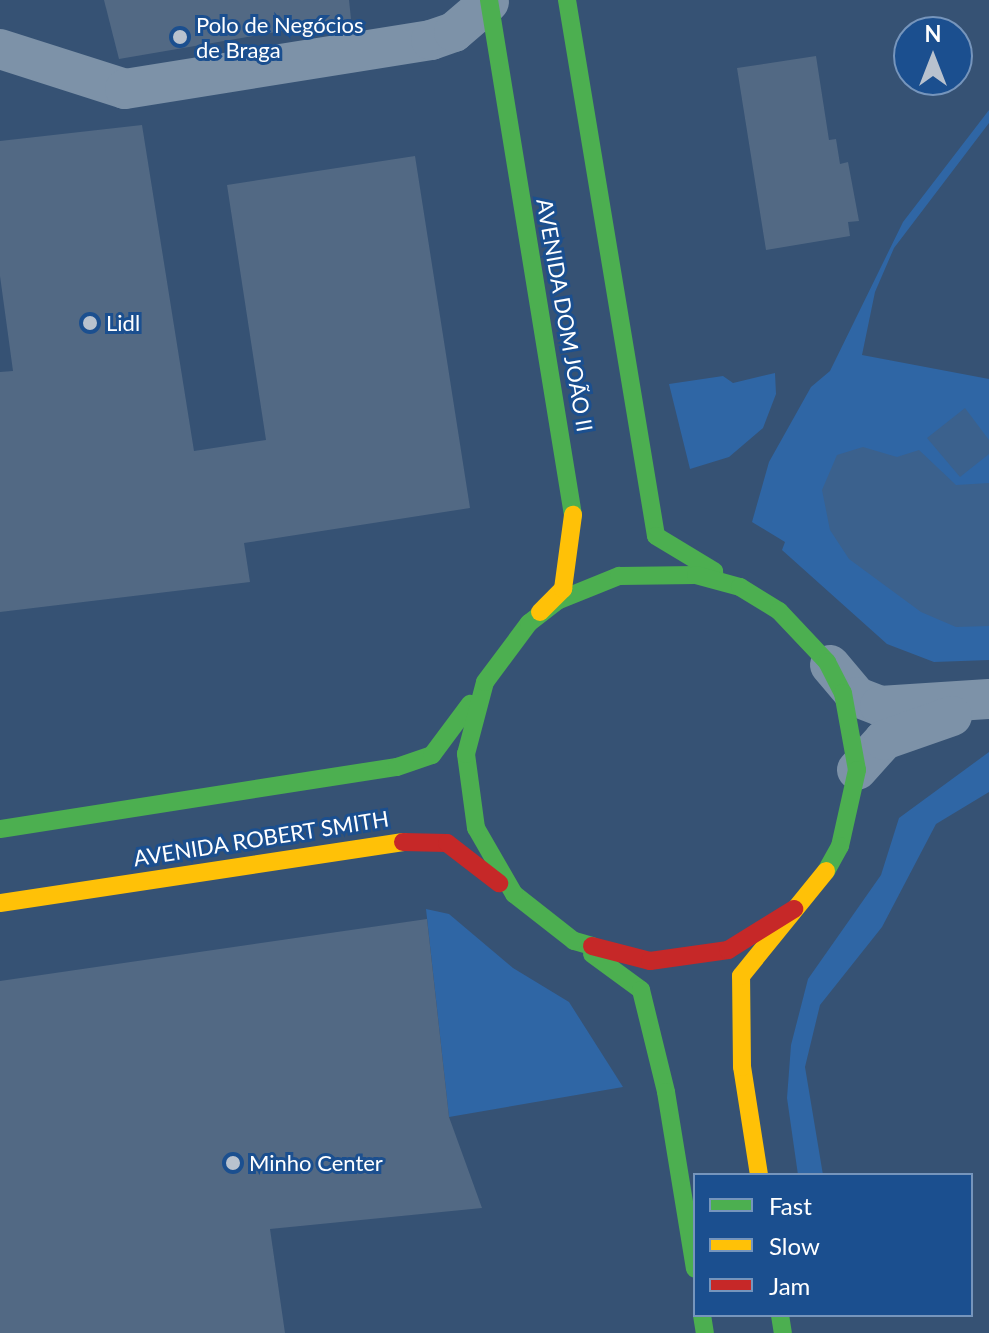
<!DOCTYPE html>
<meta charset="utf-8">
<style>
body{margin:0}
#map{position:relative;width:989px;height:1333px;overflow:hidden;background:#365274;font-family:Lato,sans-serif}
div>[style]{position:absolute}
.green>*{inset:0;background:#2f66a5}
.water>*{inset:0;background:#3b618d}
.building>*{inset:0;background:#526984}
.street>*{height:40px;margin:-20px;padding:0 20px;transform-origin:20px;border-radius:20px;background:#7d92a8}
.fast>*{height:18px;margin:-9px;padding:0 9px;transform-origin:9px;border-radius:9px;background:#4caf50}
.slow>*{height:18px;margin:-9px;padding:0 9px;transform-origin:9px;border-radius:9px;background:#ffc107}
.jam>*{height:18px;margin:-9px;padding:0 9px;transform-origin:9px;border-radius:9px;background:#c62828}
.dots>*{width:22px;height:22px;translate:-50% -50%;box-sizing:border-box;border:4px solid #1b4f8f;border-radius:50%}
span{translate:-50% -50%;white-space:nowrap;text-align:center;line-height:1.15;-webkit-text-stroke:6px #1b4f8f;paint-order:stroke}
.poi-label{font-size:22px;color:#fff}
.left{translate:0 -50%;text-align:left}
.street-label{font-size:22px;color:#fff}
.legend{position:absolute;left:693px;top:1173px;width:280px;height:144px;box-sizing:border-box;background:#1b4f8f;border:2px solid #7695bc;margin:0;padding:10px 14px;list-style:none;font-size:24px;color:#fff}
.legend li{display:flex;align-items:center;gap:16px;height:40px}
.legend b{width:40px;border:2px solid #7695bc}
.north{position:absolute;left:893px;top:16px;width:80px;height:80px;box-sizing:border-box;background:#1b4f8f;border:2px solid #7695bc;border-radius:50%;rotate:0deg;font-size:22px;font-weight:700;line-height:32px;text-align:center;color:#fff}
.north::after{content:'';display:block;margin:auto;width:28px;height:36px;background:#b9c2ce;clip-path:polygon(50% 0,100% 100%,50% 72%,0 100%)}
</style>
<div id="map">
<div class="green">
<div style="clip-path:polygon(989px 110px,989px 123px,894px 248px,875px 292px,862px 355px,989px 379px,989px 660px,934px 662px,887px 644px,782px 550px,785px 542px,752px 522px,769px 462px,811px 387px,830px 371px,903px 222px)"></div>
<div style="clip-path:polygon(775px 373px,776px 394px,763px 428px,729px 457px,690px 469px,669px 384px,723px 376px,733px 383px)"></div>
<div style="clip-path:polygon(989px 752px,989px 792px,936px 824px,882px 927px,820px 1005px,805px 1067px,823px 1175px,798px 1175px,787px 1098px,791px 1045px,808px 979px,881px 875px,899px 818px)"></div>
<div style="clip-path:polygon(426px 909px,449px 914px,513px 968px,569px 1002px,623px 1087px,449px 1117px)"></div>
</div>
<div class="water">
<div style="clip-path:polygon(965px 408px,989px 440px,989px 454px,960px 477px,927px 438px)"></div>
<div style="clip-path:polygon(863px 447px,897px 457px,919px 450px,956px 485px,989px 483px,989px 626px,956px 627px,921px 612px,849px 559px,830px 530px,822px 490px,837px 455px)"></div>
</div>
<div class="building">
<div style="clip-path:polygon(104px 0,349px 0,351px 19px,119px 59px)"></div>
<div style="clip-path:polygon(816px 56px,829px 140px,836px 139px,840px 164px,848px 162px,859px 221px,848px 222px,850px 236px,766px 250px,737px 68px)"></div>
<div style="clip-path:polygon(142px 125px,194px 451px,266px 440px,227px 185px,415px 156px,470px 508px,244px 543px,250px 582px,0 612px,0 372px,13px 371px,0 276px,0 141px)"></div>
<div style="clip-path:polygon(427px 919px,449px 1117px,482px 1208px,270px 1229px,285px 1333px,0 1333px,0 981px)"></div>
</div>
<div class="street">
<div style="left:0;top:49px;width:131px;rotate:17.7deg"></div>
<div style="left:125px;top:89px;width:310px;rotate:-9.1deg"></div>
<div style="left:431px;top:40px;width:24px;rotate:-19deg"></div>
<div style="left:454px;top:32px;width:46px;rotate:-40.6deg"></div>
<div style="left:830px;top:665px;width:42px;rotate:49.8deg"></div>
<div style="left:857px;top:697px;width:25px;rotate:21deg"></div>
<div style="left:880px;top:706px;width:109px;rotate:-3.7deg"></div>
<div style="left:857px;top:770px;width:40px;rotate:-48deg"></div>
<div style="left:884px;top:740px;width:72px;rotate:-19.4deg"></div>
</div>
<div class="fast">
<div style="left:489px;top:0;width:522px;rotate:80.74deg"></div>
<div style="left:567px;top:0;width:543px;rotate:80.57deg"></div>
<div style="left:656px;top:536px;width:68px;rotate:31.1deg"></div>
<div style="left:0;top:829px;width:402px;rotate:-8.9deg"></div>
<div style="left:397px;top:767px;width:37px;rotate:-19deg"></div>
<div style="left:432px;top:755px;width:64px;rotate:-53.3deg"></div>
<div style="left:592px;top:946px;width:19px;rotate:-164deg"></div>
<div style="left:574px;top:941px;width:76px;rotate:-141.9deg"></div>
<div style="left:514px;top:894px;width:76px;rotate:-119.9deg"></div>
<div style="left:476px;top:828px;width:75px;rotate:-97.7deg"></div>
<div style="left:466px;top:754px;width:74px;rotate:-75.2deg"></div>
<div style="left:485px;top:682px;width:74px;rotate:-53.3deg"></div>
<div style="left:529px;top:623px;width:36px;rotate:-38deg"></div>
<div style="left:557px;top:601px;width:67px;rotate:-22deg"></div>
<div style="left:619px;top:576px;width:77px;rotate:-0.7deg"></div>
<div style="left:696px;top:575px;width:46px;rotate:15.3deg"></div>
<div style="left:740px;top:587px;width:46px;rotate:31.6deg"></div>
<div style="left:779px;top:611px;width:70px;rotate:46.7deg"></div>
<div style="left:827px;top:662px;width:35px;rotate:63deg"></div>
<div style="left:843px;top:693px;width:78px;rotate:79.7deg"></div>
<div style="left:857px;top:770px;width:78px;rotate:102.6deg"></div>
<div style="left:840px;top:846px;width:29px;rotate:119deg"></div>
<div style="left:592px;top:954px;width:61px;rotate:36.3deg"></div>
<div style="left:641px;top:990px;width:105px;rotate:76.2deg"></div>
<div style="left:666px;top:1092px;width:179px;rotate:80.7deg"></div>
<div style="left:702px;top:1315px;width:18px;rotate:81deg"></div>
<div style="left:780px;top:1315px;width:18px;rotate:81deg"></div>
</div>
<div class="slow">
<div style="left:540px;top:612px;width:33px;rotate:-45deg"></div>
<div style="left:563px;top:589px;width:75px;rotate:-82.3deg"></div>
<div style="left:0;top:903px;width:408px;rotate:-8.6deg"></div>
<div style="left:759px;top:1175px;width:109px;rotate:-98.9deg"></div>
<div style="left:742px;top:1067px;width:91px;rotate:-90.6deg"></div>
<div style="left:741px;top:976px;width:135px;rotate:-51deg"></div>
</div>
<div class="jam">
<div style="left:403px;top:842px;width:44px;rotate:1.3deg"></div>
<div style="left:447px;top:843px;width:66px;rotate:37.6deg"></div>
<div style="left:592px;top:946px;width:60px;rotate:14.5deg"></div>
<div style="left:650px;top:961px;width:79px;rotate:-8deg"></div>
<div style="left:728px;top:950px;width:78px;rotate:-31.8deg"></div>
</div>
<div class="dots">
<div style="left:180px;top:37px;background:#b9c2ce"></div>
<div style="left:90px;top:323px;background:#b9c2ce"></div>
<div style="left:233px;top:1163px;background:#b9c2ce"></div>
</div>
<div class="poi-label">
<span class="left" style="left:196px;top:37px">Polo de Negócios<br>de Braga</span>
<span class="left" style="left:106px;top:323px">Lidl</span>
<span class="left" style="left:249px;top:1163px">Minho Center</span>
</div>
<div class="street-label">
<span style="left:565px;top:315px;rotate:80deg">AVENIDA DOM JOÃO II</span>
<span style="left:261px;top:838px;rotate:-9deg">AVENIDA ROBERT SMITH</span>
</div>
<ul class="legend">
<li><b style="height:10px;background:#4caf50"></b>Fast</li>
<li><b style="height:10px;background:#ffc107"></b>Slow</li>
<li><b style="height:10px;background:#c62828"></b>Jam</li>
</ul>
<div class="north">N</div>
</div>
